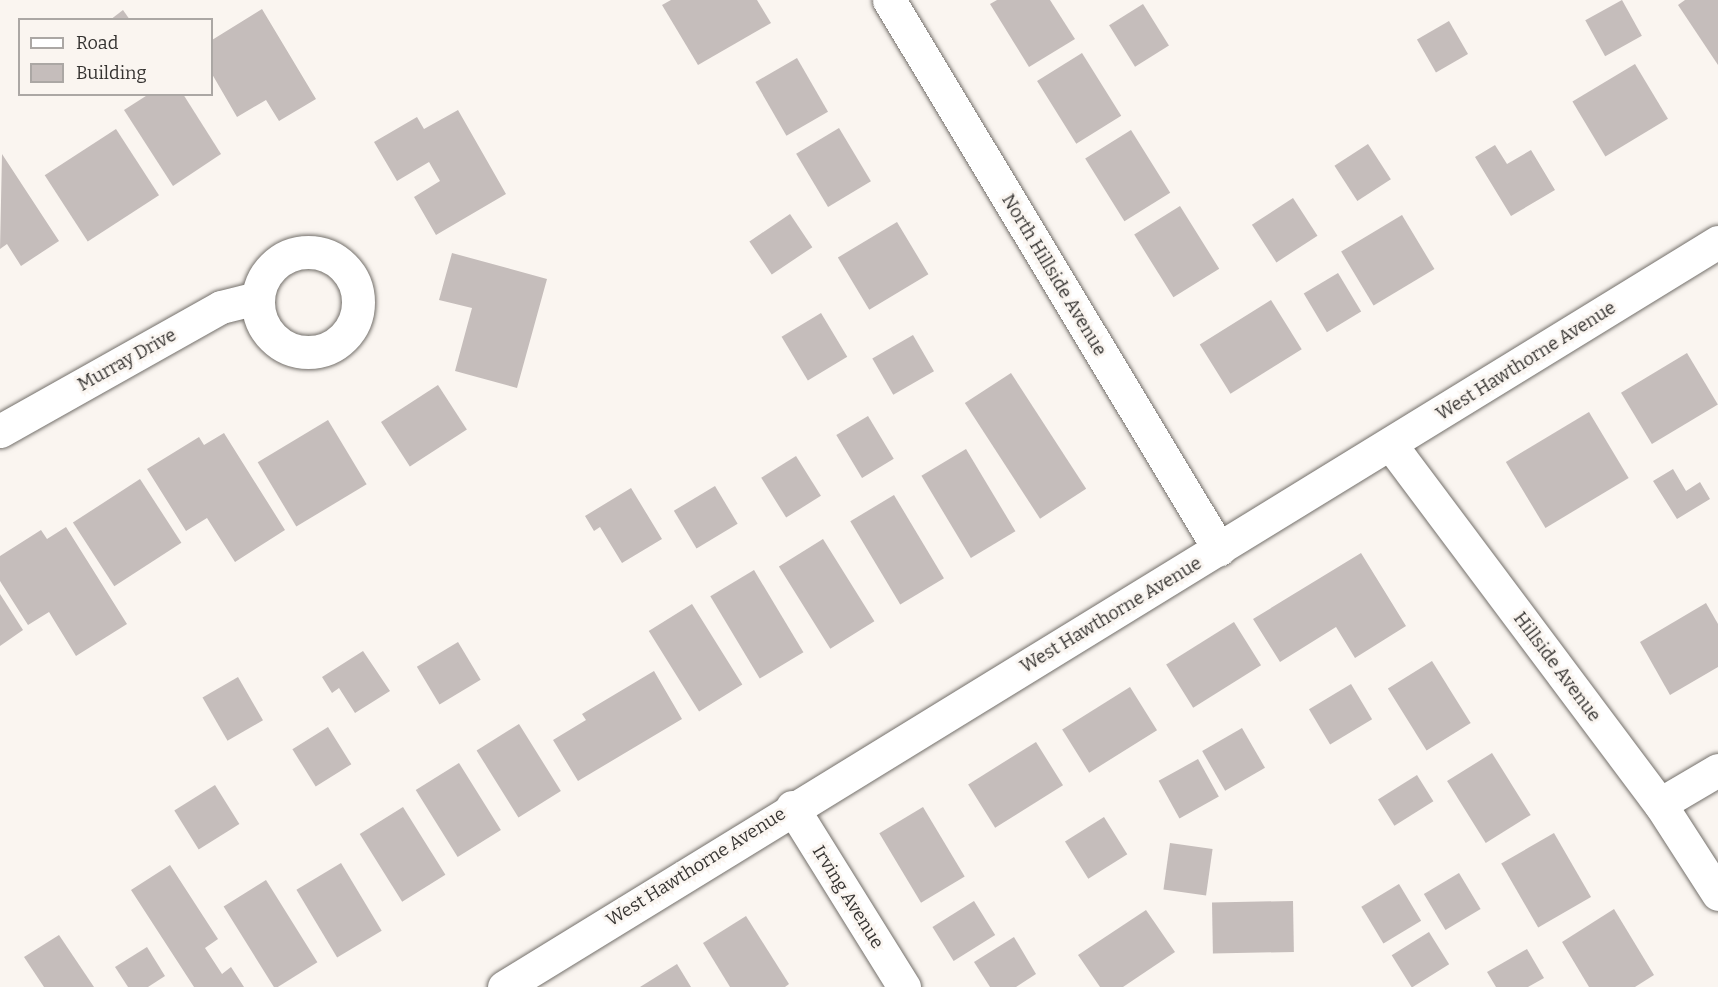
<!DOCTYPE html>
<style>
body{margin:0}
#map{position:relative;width:1718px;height:987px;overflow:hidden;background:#faf5f0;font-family:Bitter,serif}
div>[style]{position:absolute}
.building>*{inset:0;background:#c5bdbb;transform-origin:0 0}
.roads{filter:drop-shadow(0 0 2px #74706b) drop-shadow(0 0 2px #74706b)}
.minor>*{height:33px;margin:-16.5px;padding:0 16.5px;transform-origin:16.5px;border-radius:16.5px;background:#fff}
.minor>.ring{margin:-16.5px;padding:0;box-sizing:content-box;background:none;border:33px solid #fff;border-radius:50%}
span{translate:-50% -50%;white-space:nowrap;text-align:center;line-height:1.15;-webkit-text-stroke:5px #faf5f0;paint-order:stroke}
.street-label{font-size:18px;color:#353331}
.legend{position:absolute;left:18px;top:18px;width:195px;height:78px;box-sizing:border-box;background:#faf5f0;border:2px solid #aba7a4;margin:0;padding:8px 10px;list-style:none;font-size:18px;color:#353331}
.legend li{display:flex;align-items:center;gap:12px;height:30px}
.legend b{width:30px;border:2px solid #aba7a4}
</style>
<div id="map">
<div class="building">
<div style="clip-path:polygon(671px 0,757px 0,771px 23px,698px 65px,662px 5px)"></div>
<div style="clip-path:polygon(997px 0,1050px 0,1075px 39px,1029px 67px,990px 4px)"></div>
<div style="left:1622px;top:0;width:41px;height:42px;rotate:61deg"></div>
<div style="clip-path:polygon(1685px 0,1718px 0,1718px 65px,1678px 5px)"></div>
<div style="left:1143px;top:4px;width:49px;height:40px;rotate:58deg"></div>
<div style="clip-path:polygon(262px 9px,316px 99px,279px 121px,266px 100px,237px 117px,212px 74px,212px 40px)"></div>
<div style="clip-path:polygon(123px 10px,130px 20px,110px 20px)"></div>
<div style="left:1449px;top:21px;width:38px;height:37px;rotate:60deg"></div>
<div style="left:1082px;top:53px;width:74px;height:53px;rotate:58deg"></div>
<div style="left:797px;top:58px;width:62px;height:48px;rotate:60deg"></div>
<div style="left:1635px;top:64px;width:64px;height:73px;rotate:59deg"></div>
<div style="clip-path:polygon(149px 94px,183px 94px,221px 154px,173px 186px,124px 110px)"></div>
<div style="clip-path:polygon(458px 110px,506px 194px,436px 235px,414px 197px,440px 181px,429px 162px,397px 181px,374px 142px,417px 117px,424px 129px)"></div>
<div style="left:839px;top:128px;width:62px;height:50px;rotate:59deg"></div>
<div style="left:116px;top:129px;width:79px;height:85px;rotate:57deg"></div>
<div style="left:1131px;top:130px;width:74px;height:54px;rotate:58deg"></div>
<div style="left:1368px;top:144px;width:42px;height:40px;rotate:57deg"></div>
<div style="clip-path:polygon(1495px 145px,1507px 164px,1531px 150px,1555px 190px,1511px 216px,1475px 157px)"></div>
<div style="clip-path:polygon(2px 154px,59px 241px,21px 266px,7px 244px,0 249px)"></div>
<div style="left:1293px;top:198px;width:45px;height:49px;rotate:57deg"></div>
<div style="left:1180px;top:206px;width:74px;height:54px;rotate:58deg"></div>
<div style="left:790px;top:214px;width:40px;height:49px;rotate:56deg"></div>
<div style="left:1402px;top:215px;width:63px;height:71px;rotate:59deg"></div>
<div style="left:897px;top:222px;width:61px;height:69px;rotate:59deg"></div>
<div style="clip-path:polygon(452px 253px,547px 279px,517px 388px,455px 371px,472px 308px,439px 300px)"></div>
<div style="left:1338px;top:273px;width:45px;height:40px;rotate:59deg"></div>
<div style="left:1271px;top:300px;width:58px;height:84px;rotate:58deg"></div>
<div style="left:821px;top:313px;width:51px;height:46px;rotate:59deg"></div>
<div style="left:913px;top:335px;width:42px;height:47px;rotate:60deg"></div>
<div style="left:1687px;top:353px;width:60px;height:77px;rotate:59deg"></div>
<div style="left:1011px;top:373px;width:138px;height:55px;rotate:57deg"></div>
<div style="left:438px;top:385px;width:53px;height:68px;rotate:57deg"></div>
<div style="left:1589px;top:412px;width:77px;height:97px;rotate:59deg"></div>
<div style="left:868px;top:416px;width:50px;height:37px;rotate:59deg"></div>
<div style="left:328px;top:420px;width:75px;height:82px;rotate:59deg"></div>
<div style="clip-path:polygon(224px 433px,285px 530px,235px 562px,207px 518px,186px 531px,147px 469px,199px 437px,204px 445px)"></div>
<div style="left:966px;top:449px;width:96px;height:52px;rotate:59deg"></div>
<div style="left:796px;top:456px;width:47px;height:41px;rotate:58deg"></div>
<div style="clip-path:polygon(1673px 469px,1686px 491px,1700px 482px,1710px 499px,1677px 519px,1653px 481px)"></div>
<div style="left:140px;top:479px;width:76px;height:80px;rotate:57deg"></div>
<div style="left:715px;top:486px;width:44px;height:48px;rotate:59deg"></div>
<div style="clip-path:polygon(631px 488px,662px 539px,622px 563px,600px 527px,594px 531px,585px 516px)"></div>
<div style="left:894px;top:495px;width:97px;height:51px;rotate:59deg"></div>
<div style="clip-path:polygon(66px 527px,127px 624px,76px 656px,49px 612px,28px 625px,0 581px,0 556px,41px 530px,47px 539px)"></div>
<div style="left:823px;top:539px;width:97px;height:52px;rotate:58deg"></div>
<div style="clip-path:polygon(1361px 553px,1406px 626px,1355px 658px,1336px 627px,1280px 662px,1253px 619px)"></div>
<div style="left:754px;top:570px;width:96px;height:51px;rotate:59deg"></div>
<div style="clip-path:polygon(0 594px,23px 630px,0 646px)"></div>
<div style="clip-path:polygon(1706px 603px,1718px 624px,1718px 667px,1670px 695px,1640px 642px)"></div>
<div style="left:692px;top:604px;width:95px;height:51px;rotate:58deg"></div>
<div style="left:1234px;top:622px;width:51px;height:80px;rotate:58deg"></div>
<div style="left:458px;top:642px;width:44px;height:48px;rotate:59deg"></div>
<div style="clip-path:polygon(363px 651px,390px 691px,355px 713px,339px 688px,332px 693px,322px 677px)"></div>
<div style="left:1432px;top:661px;width:73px;height:52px;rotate:58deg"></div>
<div style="clip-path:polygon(654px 671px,682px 719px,578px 781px,553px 740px,586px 720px,582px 714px)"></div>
<div style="left:238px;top:677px;width:50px;height:41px;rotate:60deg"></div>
<div style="left:1351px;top:684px;width:41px;height:49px;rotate:59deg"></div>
<div style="left:1130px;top:687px;width:51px;height:80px;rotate:58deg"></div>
<div style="left:519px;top:724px;width:79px;height:50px;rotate:58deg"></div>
<div style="left:328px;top:727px;width:44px;height:42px;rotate:58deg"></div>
<div style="left:1242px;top:728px;width:46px;height:46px;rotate:60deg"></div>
<div style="left:1036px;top:742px;width:51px;height:80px;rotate:58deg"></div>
<div style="left:1492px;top:753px;width:73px;height:53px;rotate:58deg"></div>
<div style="left:1198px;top:759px;width:43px;height:45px;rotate:61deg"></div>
<div style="left:459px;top:763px;width:79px;height:51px;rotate:58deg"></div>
<div style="left:1417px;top:775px;width:31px;height:46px;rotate:58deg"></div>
<div style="left:215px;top:785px;width:46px;height:48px;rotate:58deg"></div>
<div style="left:403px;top:807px;width:80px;height:51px;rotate:58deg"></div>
<div style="left:923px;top:807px;width:81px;height:51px;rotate:59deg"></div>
<div style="left:1104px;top:817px;width:44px;height:46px;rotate:58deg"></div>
<div style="left:1554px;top:833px;width:74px;height:61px;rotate:60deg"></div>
<div style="left:1170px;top:843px;width:43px;height:47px;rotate:8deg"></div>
<div style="left:341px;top:863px;width:79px;height:52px;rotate:59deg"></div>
<div style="clip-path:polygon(170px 865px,218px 939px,205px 948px,222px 974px,231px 967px,244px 987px,194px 987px,131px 890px)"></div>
<div style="left:1459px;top:873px;width:42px;height:41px;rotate:59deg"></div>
<div style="left:266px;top:880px;width:97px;height:50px;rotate:58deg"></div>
<div style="left:1399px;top:884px;width:43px;height:44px;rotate:59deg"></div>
<div style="left:974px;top:901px;width:40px;height:49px;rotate:58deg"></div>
<div style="left:1293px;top:901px;width:51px;height:81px;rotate:89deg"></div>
<div style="clip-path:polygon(1614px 909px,1654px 975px,1635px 987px,1589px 987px,1562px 942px)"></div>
<div style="clip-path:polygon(1146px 910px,1175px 952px,1123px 987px,1100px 987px,1078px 955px)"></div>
<div style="clip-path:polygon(746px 916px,789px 984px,785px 987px,730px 987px,703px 943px)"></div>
<div style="left:1429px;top:932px;width:38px;height:44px;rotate:58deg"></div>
<div style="clip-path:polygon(59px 935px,94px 987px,44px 987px,24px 957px)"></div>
<div style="clip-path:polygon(1014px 937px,1036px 974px,1016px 987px,990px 987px,974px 962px)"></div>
<div style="clip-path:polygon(147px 947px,165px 976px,148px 987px,128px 987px,115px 967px)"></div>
<div style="clip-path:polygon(1527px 949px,1544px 978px,1528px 987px,1496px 987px,1487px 972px)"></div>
<div style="clip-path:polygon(677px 964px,691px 987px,640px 987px)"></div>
</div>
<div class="roads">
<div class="minor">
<div style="left:889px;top:0;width:641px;rotate:58.99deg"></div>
<div class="ring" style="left:258px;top:252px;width:67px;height:67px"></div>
<div style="left:0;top:431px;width:253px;rotate:-29.3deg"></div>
<div style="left:221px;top:307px;width:37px;rotate:-14deg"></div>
<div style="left:1391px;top:445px;width:449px;rotate:53.2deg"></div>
<div style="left:1660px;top:804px;width:107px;rotate:57.2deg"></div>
<div style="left:1660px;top:804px;width:67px;rotate:-30.4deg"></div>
<div style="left:792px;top:807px;width:212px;rotate:58.1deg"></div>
<div style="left:504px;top:987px;width:1424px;rotate:-31.54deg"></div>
</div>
</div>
<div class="street-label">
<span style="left:1054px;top:275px;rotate:59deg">North Hillside Avenue</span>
<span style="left:127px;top:360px;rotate:-29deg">Murray Drive</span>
<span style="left:1526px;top:361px;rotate:-32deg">West Hawthorne Avenue</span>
<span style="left:1111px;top:615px;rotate:-31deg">West Hawthorne Avenue</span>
<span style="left:1557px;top:667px;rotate:53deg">Hillside Avenue</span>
<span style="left:696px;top:867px;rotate:-32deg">West Hawthorne Avenue</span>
<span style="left:848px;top:897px;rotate:58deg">Irving Avenue</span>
</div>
<ul class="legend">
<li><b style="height:8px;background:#fff"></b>Road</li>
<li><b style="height:16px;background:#c5bdbb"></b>Building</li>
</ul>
</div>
